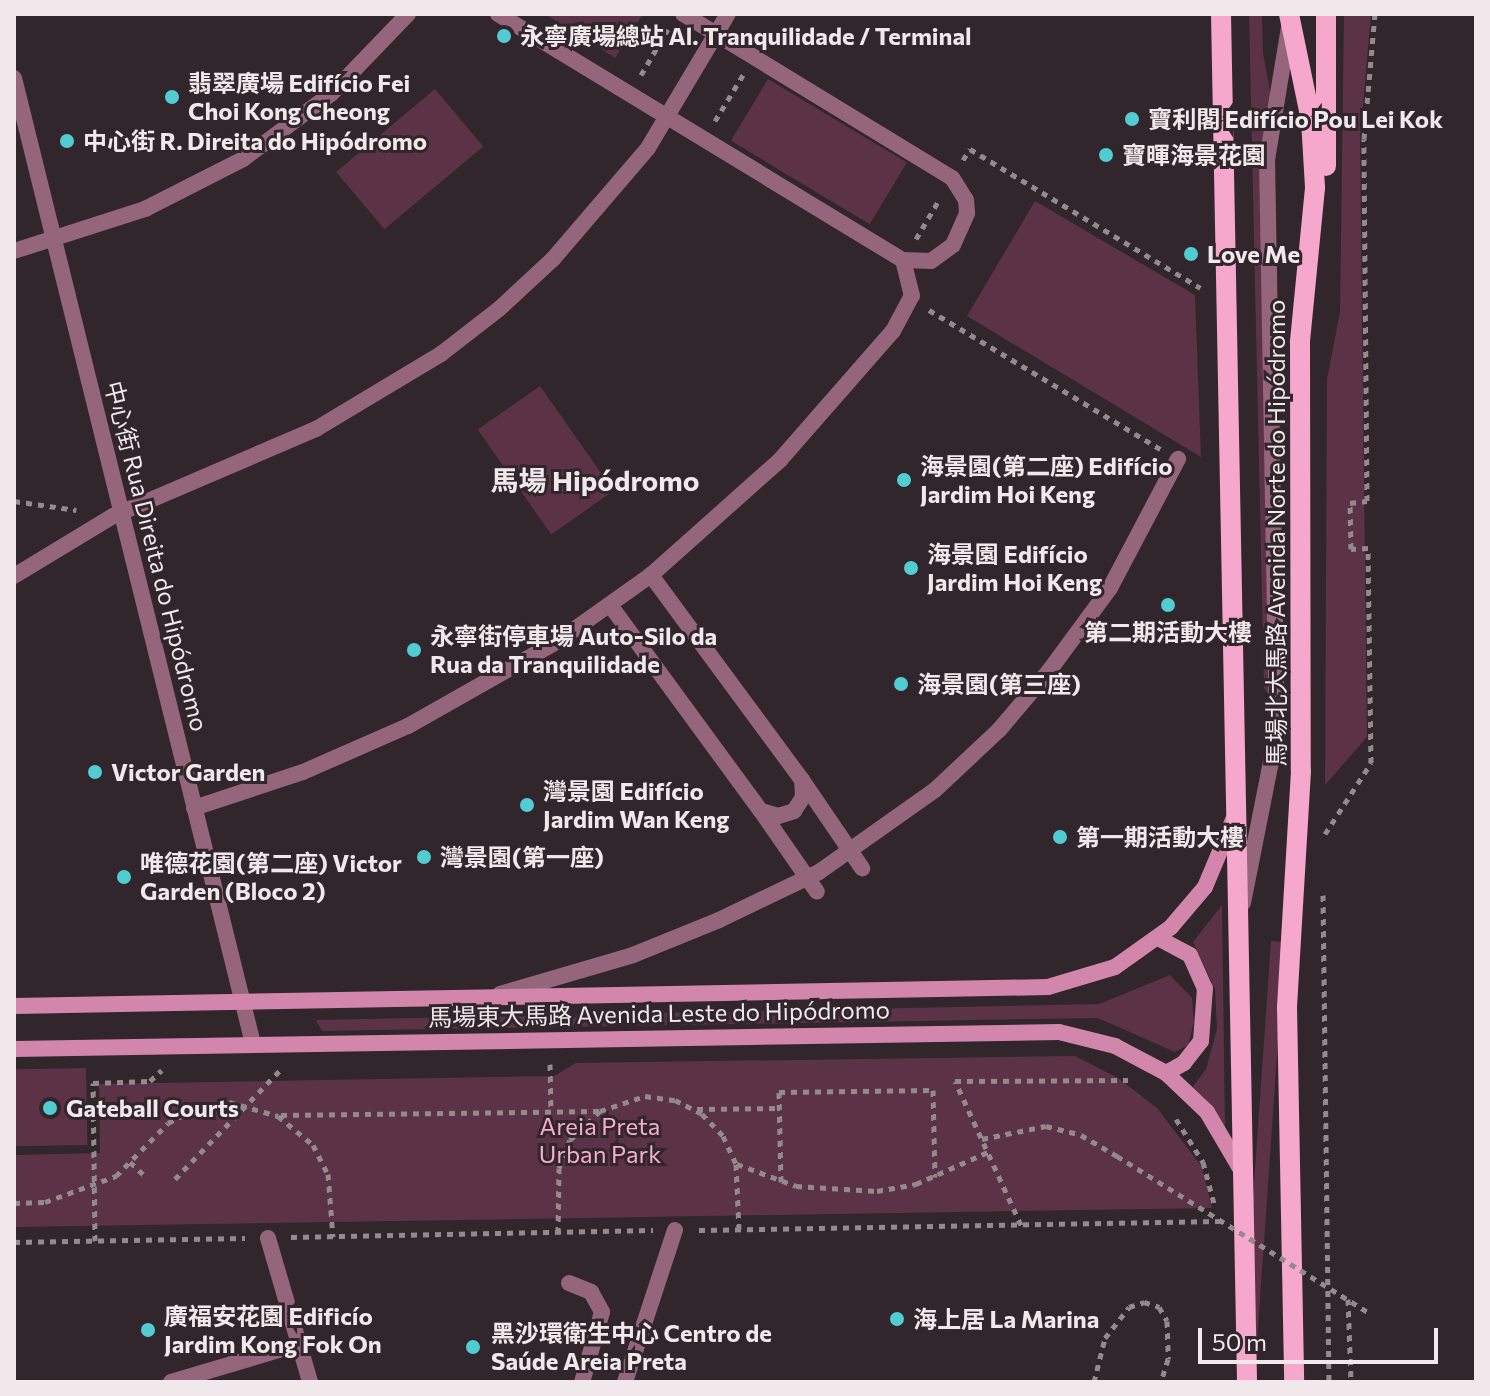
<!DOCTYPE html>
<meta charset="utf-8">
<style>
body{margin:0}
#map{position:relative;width:1490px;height:1396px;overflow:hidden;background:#31262b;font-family:Commissioner,"Noto Sans SC",sans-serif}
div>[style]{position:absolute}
.green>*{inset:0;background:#5c3247;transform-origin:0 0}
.path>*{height:5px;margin-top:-2.5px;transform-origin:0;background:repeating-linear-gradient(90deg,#938a8e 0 6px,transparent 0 12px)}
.service>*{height:16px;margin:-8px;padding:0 8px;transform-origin:8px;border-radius:8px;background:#95657c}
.pedestrian>*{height:16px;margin:-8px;padding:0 8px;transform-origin:8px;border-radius:8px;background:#95657c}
.minor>*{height:16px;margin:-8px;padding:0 8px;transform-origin:8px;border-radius:8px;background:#95657c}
.secondary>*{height:16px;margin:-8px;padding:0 8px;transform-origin:8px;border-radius:8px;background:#d286ab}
.primary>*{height:20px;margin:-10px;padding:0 10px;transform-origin:10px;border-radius:10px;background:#f6a7cc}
.path-bridge>*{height:5px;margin-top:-2.5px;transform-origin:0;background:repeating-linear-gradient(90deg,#938a8e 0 6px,transparent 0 12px)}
.dots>*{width:22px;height:22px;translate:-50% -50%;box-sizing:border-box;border:4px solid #31262b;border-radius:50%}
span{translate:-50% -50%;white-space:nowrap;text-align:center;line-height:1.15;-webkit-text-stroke:6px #31262b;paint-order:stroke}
.poi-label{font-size:24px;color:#f0e8eb;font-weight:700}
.left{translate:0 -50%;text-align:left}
.street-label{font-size:24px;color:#f0e8eb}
.park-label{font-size:24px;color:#f8acd0}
.quarter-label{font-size:28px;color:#f0e8eb;font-weight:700}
.frame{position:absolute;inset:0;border:16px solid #f0e8eb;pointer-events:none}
.scale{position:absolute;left:1198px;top:1328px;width:240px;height:36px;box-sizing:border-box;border:4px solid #f0e8eb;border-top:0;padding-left:10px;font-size:24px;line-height:28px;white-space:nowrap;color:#f0e8eb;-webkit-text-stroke:6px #31262b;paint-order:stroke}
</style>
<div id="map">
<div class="green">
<div style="clip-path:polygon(545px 14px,643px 14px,615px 58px)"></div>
<div style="clip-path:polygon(1249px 14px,1262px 14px,1263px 53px,1275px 117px,1270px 179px,1273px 701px,1264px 688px)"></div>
<div style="clip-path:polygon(1344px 14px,1371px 14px,1360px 139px,1367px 737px,1325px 785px,1327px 379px,1340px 312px)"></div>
<div style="left:768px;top:79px;width:162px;height:72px;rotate:31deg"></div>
<div style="left:435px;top:89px;width:75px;height:129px;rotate:50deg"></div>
<div style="clip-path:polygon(1035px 201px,1195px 295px,1201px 457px,967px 316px)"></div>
<div style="left:540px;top:386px;width:128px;height:76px;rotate:55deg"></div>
<div style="clip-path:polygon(1222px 905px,1225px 1128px,1192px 1088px,1206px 1069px,1217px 1029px,1215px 989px,1193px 942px)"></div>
<div style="left:1271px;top:941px;width:14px;height:441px;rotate:4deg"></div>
<div style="clip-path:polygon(1170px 975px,1192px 998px,1194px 1022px,1188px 1045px,1175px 1052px,1098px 1018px,322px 1031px,316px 1020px,1099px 1004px)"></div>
<div style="clip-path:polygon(1075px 1056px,1118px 1078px,1157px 1108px,1202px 1167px,1212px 1208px,14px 1227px,14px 1155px,100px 1153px,99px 1084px,554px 1076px,576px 1063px)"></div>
<div style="left:86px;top:1068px;width:77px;height:72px;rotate:89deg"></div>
</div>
<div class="path">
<div style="left:641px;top:75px;width:53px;rotate:-59.6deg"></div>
<div style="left:715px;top:121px;width:54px;rotate:-58.7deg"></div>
<div style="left:963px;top:160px;width:13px;rotate:-58deg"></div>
<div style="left:970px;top:149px;width:269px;rotate:31.1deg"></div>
<div style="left:916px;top:239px;width:45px;rotate:-59.5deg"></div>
<div style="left:929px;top:310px;width:270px;rotate:31deg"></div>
<div style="left:14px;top:501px;width:63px;rotate:8.3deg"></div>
<div style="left:1325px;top:834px;width:85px;rotate:-57.1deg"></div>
<div style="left:1371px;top:763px;width:215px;rotate:-90.8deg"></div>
<div style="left:1368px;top:548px;width:17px;rotate:177deg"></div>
<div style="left:1351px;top:549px;width:46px;rotate:-91.2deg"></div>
<div style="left:1350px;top:503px;width:17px;rotate:-7deg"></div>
<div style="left:1367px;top:501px;width:362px;rotate:-90.5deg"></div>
<div style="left:1364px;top:139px;width:125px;rotate:-85deg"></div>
<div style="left:1323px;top:895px;width:487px;rotate:89.3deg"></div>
<div style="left:550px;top:1064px;width:47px;rotate:88.8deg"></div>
<div style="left:697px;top:1109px;width:83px;rotate:-0.7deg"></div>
<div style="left:281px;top:1115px;width:318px;rotate:-0.7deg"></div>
<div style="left:1176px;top:1119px;width:51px;rotate:57.9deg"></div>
<div style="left:1203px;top:1162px;width:47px;rotate:75.1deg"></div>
<div style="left:982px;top:1139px;width:65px;rotate:-11.5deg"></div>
<div style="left:1046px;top:1126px;width:36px;rotate:14deg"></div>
<div style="left:1081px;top:1135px;width:42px;rotate:30.3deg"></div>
<div style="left:130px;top:1162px;width:23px;rotate:43deg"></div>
<div style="left:737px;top:1164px;width:63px;rotate:20.4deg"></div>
<div style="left:796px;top:1186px;width:81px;rotate:3.5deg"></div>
<div style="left:877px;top:1191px;width:40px;rotate:-10deg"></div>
<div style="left:916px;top:1184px;width:79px;rotate:-24deg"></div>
<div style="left:175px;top:1179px;width:156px;rotate:-46deg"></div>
<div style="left:781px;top:1182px;width:90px;rotate:-91.3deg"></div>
<div style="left:779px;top:1092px;width:154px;rotate:-0.7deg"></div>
<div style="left:933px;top:1090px;width:87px;rotate:88.7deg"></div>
<div style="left:14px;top:1203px;width:31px;rotate:-2deg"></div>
<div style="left:45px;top:1202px;width:76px;rotate:-20.1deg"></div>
<div style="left:116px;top:1176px;width:74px;rotate:-45.5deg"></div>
<div style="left:168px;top:1123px;width:33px;rotate:-27deg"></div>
<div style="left:197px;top:1108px;width:33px;rotate:-11deg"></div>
<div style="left:229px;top:1102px;width:51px;rotate:15.9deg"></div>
<div style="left:278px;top:1116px;width:45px;rotate:39.6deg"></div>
<div style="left:313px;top:1145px;width:33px;rotate:63deg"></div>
<div style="left:328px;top:1174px;width:63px;rotate:85.5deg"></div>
<div style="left:1021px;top:1225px;width:158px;rotate:-114.6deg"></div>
<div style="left:955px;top:1081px;width:173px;rotate:-0.3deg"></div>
<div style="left:699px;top:1230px;width:522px;rotate:-0.99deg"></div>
<div style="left:558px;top:1233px;width:65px;rotate:-89.1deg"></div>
<div style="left:559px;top:1168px;width:30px;rotate:-69deg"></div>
<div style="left:570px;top:1140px;width:42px;rotate:-44deg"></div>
<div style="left:600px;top:1111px;width:47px;rotate:-18.4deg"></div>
<div style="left:645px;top:1096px;width:30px;rotate:8deg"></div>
<div style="left:675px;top:1100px;width:30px;rotate:27deg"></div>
<div style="left:702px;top:1114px;width:30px;rotate:46deg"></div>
<div style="left:723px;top:1136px;width:31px;rotate:65deg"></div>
<div style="left:736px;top:1164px;width:65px;rotate:87.4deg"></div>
<div style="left:291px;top:1237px;width:362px;rotate:-1.1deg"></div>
<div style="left:95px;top:1241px;width:158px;rotate:-90.7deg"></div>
<div style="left:93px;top:1083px;width:57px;rotate:-2deg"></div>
<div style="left:150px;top:1081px;width:16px;rotate:-43deg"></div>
<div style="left:14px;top:1242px;width:231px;rotate:-1deg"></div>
<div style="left:1348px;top:1299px;width:83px;rotate:87.9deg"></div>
<div style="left:1094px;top:1382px;width:45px;rotate:-76deg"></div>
<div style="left:1105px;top:1338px;width:39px;rotate:-52deg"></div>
<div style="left:1129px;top:1307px;width:16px;rotate:-18deg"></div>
<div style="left:1144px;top:1302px;width:16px;rotate:18deg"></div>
<div style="left:1159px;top:1307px;width:16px;rotate:60deg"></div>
<div style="left:1167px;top:1321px;width:38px;rotate:88deg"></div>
<div style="left:1168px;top:1359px;width:24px;rotate:107deg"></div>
</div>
<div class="service">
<div style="left:802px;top:780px;width:107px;rotate:55.7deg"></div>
<div style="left:761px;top:811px;width:98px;rotate:55.3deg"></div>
<div style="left:1243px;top:903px;width:174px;rotate:-78.8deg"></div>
<div style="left:1277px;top:732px;width:572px;rotate:-91deg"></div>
<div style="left:1267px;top:160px;width:135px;rotate:-80.6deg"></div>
<div style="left:569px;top:1283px;width:24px;rotate:22deg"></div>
<div style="left:591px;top:1292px;width:23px;rotate:61deg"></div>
<div style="left:602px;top:1312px;width:73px;rotate:105.9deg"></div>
<div style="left:171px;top:1382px;width:134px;rotate:-16.5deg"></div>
</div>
<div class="pedestrian">
<div style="left:500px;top:994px;width:139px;rotate:-16.3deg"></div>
<div style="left:633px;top:955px;width:93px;rotate:-22.1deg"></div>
<div style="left:719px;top:920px;width:111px;rotate:-25.6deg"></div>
<div style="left:819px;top:872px;width:142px;rotate:-35.3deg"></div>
<div style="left:935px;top:790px;width:88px;rotate:-43.2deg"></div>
<div style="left:999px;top:730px;width:77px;rotate:-49.7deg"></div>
<div style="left:1049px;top:671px;width:103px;rotate:-53.7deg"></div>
<div style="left:1110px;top:588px;width:146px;rotate:-62.2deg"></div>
<div style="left:268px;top:1238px;width:150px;rotate:73.7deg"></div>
<div style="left:625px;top:1382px;width:160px;rotate:-71.8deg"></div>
</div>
<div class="minor">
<div style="left:498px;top:14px;width:474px;rotate:31.3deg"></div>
<div style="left:903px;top:260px;width:28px;rotate:2deg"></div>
<div style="left:931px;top:261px;width:27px;rotate:-36deg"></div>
<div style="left:953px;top:245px;width:35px;rotate:-66deg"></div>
<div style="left:967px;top:213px;width:13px;rotate:-94deg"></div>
<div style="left:966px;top:200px;width:26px;rotate:-122deg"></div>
<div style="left:952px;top:178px;width:315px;rotate:-148.6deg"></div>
<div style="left:14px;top:78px;width:995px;rotate:76.1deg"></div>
<div style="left:14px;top:251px;width:138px;rotate:-17.8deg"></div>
<div style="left:145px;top:209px;width:110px;rotate:-27deg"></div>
<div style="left:243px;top:159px;width:109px;rotate:-36.5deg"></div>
<div style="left:331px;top:94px;width:111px;rotate:-46.1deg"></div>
<div style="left:14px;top:576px;width:116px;rotate:-31.2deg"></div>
<div style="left:113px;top:516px;width:221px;rotate:-23.2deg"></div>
<div style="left:316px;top:429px;width:146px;rotate:-31deg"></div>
<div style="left:441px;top:354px;width:73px;rotate:-37.8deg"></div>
<div style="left:499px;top:309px;width:74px;rotate:-42.8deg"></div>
<div style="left:553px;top:259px;width:146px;rotate:-49.4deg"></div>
<div style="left:648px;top:148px;width:156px;rotate:-59.2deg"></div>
<div style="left:610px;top:605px;width:255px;rotate:53.8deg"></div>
<div style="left:761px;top:811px;width:18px;rotate:16deg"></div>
<div style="left:778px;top:816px;width:17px;rotate:-17deg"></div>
<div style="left:794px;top:811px;width:17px;rotate:-57deg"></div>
<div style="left:803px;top:797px;width:17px;rotate:-93deg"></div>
<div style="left:802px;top:780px;width:255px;rotate:-126.4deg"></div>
<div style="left:194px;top:808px;width:115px;rotate:-18.3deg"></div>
<div style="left:303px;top:772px;width:115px;rotate:-23.7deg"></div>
<div style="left:408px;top:726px;width:172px;rotate:-29.5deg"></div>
<div style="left:558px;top:641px;width:114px;rotate:-35.4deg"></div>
<div style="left:651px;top:575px;width:173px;rotate:-41.7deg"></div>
<div style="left:780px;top:460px;width:171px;rotate:-48.8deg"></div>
<div style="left:893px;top:331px;width:40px;rotate:-62deg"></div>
<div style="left:912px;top:296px;width:37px;rotate:-104deg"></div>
</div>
<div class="secondary">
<div style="left:1158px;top:938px;width:36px;rotate:28deg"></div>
<div style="left:1190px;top:955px;width:36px;rotate:66deg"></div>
<div style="left:1205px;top:988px;width:53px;rotate:94.3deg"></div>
<div style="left:1201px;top:1041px;width:28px;rotate:128deg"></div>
<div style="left:1184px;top:1063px;width:21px;rotate:151deg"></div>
<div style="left:14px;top:1006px;width:1034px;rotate:-1.05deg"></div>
<div style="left:1048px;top:987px;width:70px;rotate:-16.6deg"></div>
<div style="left:1115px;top:967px;width:69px;rotate:-35.5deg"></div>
<div style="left:1171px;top:927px;width:52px;rotate:-49.6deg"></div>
<div style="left:1205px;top:887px;width:73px;rotate:-67.3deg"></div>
<div style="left:14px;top:1049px;width:1045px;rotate:-0.93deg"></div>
<div style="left:1059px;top:1032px;width:58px;rotate:14deg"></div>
<div style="left:1115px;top:1046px;width:58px;rotate:27.9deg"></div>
<div style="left:1166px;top:1073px;width:57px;rotate:43.6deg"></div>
<div style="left:1207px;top:1112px;width:67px;rotate:59.6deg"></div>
</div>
<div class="primary">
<div style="left:1221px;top:14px;width:1368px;rotate:88.91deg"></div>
<div style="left:1289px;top:14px;width:108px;rotate:78.3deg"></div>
<div style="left:1311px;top:120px;width:68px;rotate:86.6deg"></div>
<div style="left:1315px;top:188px;width:155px;rotate:95.6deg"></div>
<div style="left:1300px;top:342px;width:429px;rotate:89.9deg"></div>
<div style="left:1301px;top:771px;width:236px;rotate:93.4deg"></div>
<div style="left:1287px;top:1007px;width:375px;rotate:88.9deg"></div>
<div style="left:1326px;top:166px;width:152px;rotate:-90deg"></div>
</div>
<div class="path-bridge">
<div style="left:1117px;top:1156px;width:296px;rotate:31.9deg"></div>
</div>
<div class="dots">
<div style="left:504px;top:36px;background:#51ccd2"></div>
<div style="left:172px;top:97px;background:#51ccd2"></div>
<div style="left:1132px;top:119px;background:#51ccd2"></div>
<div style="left:67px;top:141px;background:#51ccd2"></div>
<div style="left:1106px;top:155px;background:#51ccd2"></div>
<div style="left:1191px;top:254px;background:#51ccd2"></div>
<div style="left:904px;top:480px;background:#51ccd2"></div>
<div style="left:911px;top:568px;background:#51ccd2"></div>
<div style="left:1168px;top:605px;background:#51ccd2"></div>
<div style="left:414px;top:650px;background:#51ccd2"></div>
<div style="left:901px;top:684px;background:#51ccd2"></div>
<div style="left:95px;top:772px;background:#51ccd2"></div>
<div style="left:527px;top:805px;background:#51ccd2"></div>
<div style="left:1060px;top:837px;background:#51ccd2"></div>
<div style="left:424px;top:857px;background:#51ccd2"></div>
<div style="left:124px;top:877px;background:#51ccd2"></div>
<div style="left:50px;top:1108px;background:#51ccd2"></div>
<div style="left:897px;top:1319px;background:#51ccd2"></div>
<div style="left:148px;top:1330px;background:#51ccd2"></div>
<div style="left:473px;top:1347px;background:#51ccd2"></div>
</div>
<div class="poi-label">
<span class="left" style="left:520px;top:36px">永寧廣場總站 Al. Tranquilidade / Terminal</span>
<span class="left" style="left:188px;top:97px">翡翠廣場 Edifício Fei<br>Choi Kong Cheong</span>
<span class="left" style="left:1148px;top:119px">寶利閣 Edifício Pou Lei Kok</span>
<span class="left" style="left:83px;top:141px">中心街 R. Direita do Hipódromo</span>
<span class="left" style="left:1122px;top:155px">寶暉海景花園</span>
<span class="left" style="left:1207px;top:254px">Love Me</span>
<span class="left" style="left:920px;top:480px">海景園(第二座) Edifício<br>Jardim Hoi Keng</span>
<span class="left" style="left:927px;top:568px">海景園 Edifício<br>Jardim Hoi Keng</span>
<span style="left:1168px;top:632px">第二期活動大樓</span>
<span class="left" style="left:430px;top:650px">永寧街停車場 Auto-Silo da<br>Rua da Tranquilidade</span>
<span class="left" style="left:917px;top:684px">海景園(第三座)</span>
<span class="left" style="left:111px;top:772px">Victor Garden</span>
<span class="left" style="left:543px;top:805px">灣景園 Edifício<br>Jardim Wan Keng</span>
<span class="left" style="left:1076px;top:837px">第一期活動大樓</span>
<span class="left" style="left:440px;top:857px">灣景園(第一座)</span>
<span class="left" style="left:140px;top:877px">唯德花園(第二座) Victor<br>Garden (Bloco 2)</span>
<span class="left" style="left:66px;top:1108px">Gateball Courts</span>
<span class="left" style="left:164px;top:1330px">廣福安花園 Edificío<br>Jardim Kong Fok On</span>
<span class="left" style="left:913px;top:1319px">海上居 La Marina</span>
<span class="left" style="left:491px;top:1347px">黑沙環衛生中心 Centro de<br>Saúde Areia Preta</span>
</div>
<div class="street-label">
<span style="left:1276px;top:533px;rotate:-90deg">馬場北大馬路 Avenida Norte do Hipódromo</span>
<span style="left:157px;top:556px;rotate:76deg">中心街 Rua Direita do Hipódromo</span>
<span style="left:659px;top:1013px;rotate:-1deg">馬場東大馬路 Avenida Leste do Hipódromo</span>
</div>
<div class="park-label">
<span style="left:600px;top:1140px">Areia Preta<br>Urban Park</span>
</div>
<div class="quarter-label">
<span style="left:595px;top:480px">馬場 Hipódromo</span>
</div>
<div class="frame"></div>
<div class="scale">50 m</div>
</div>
